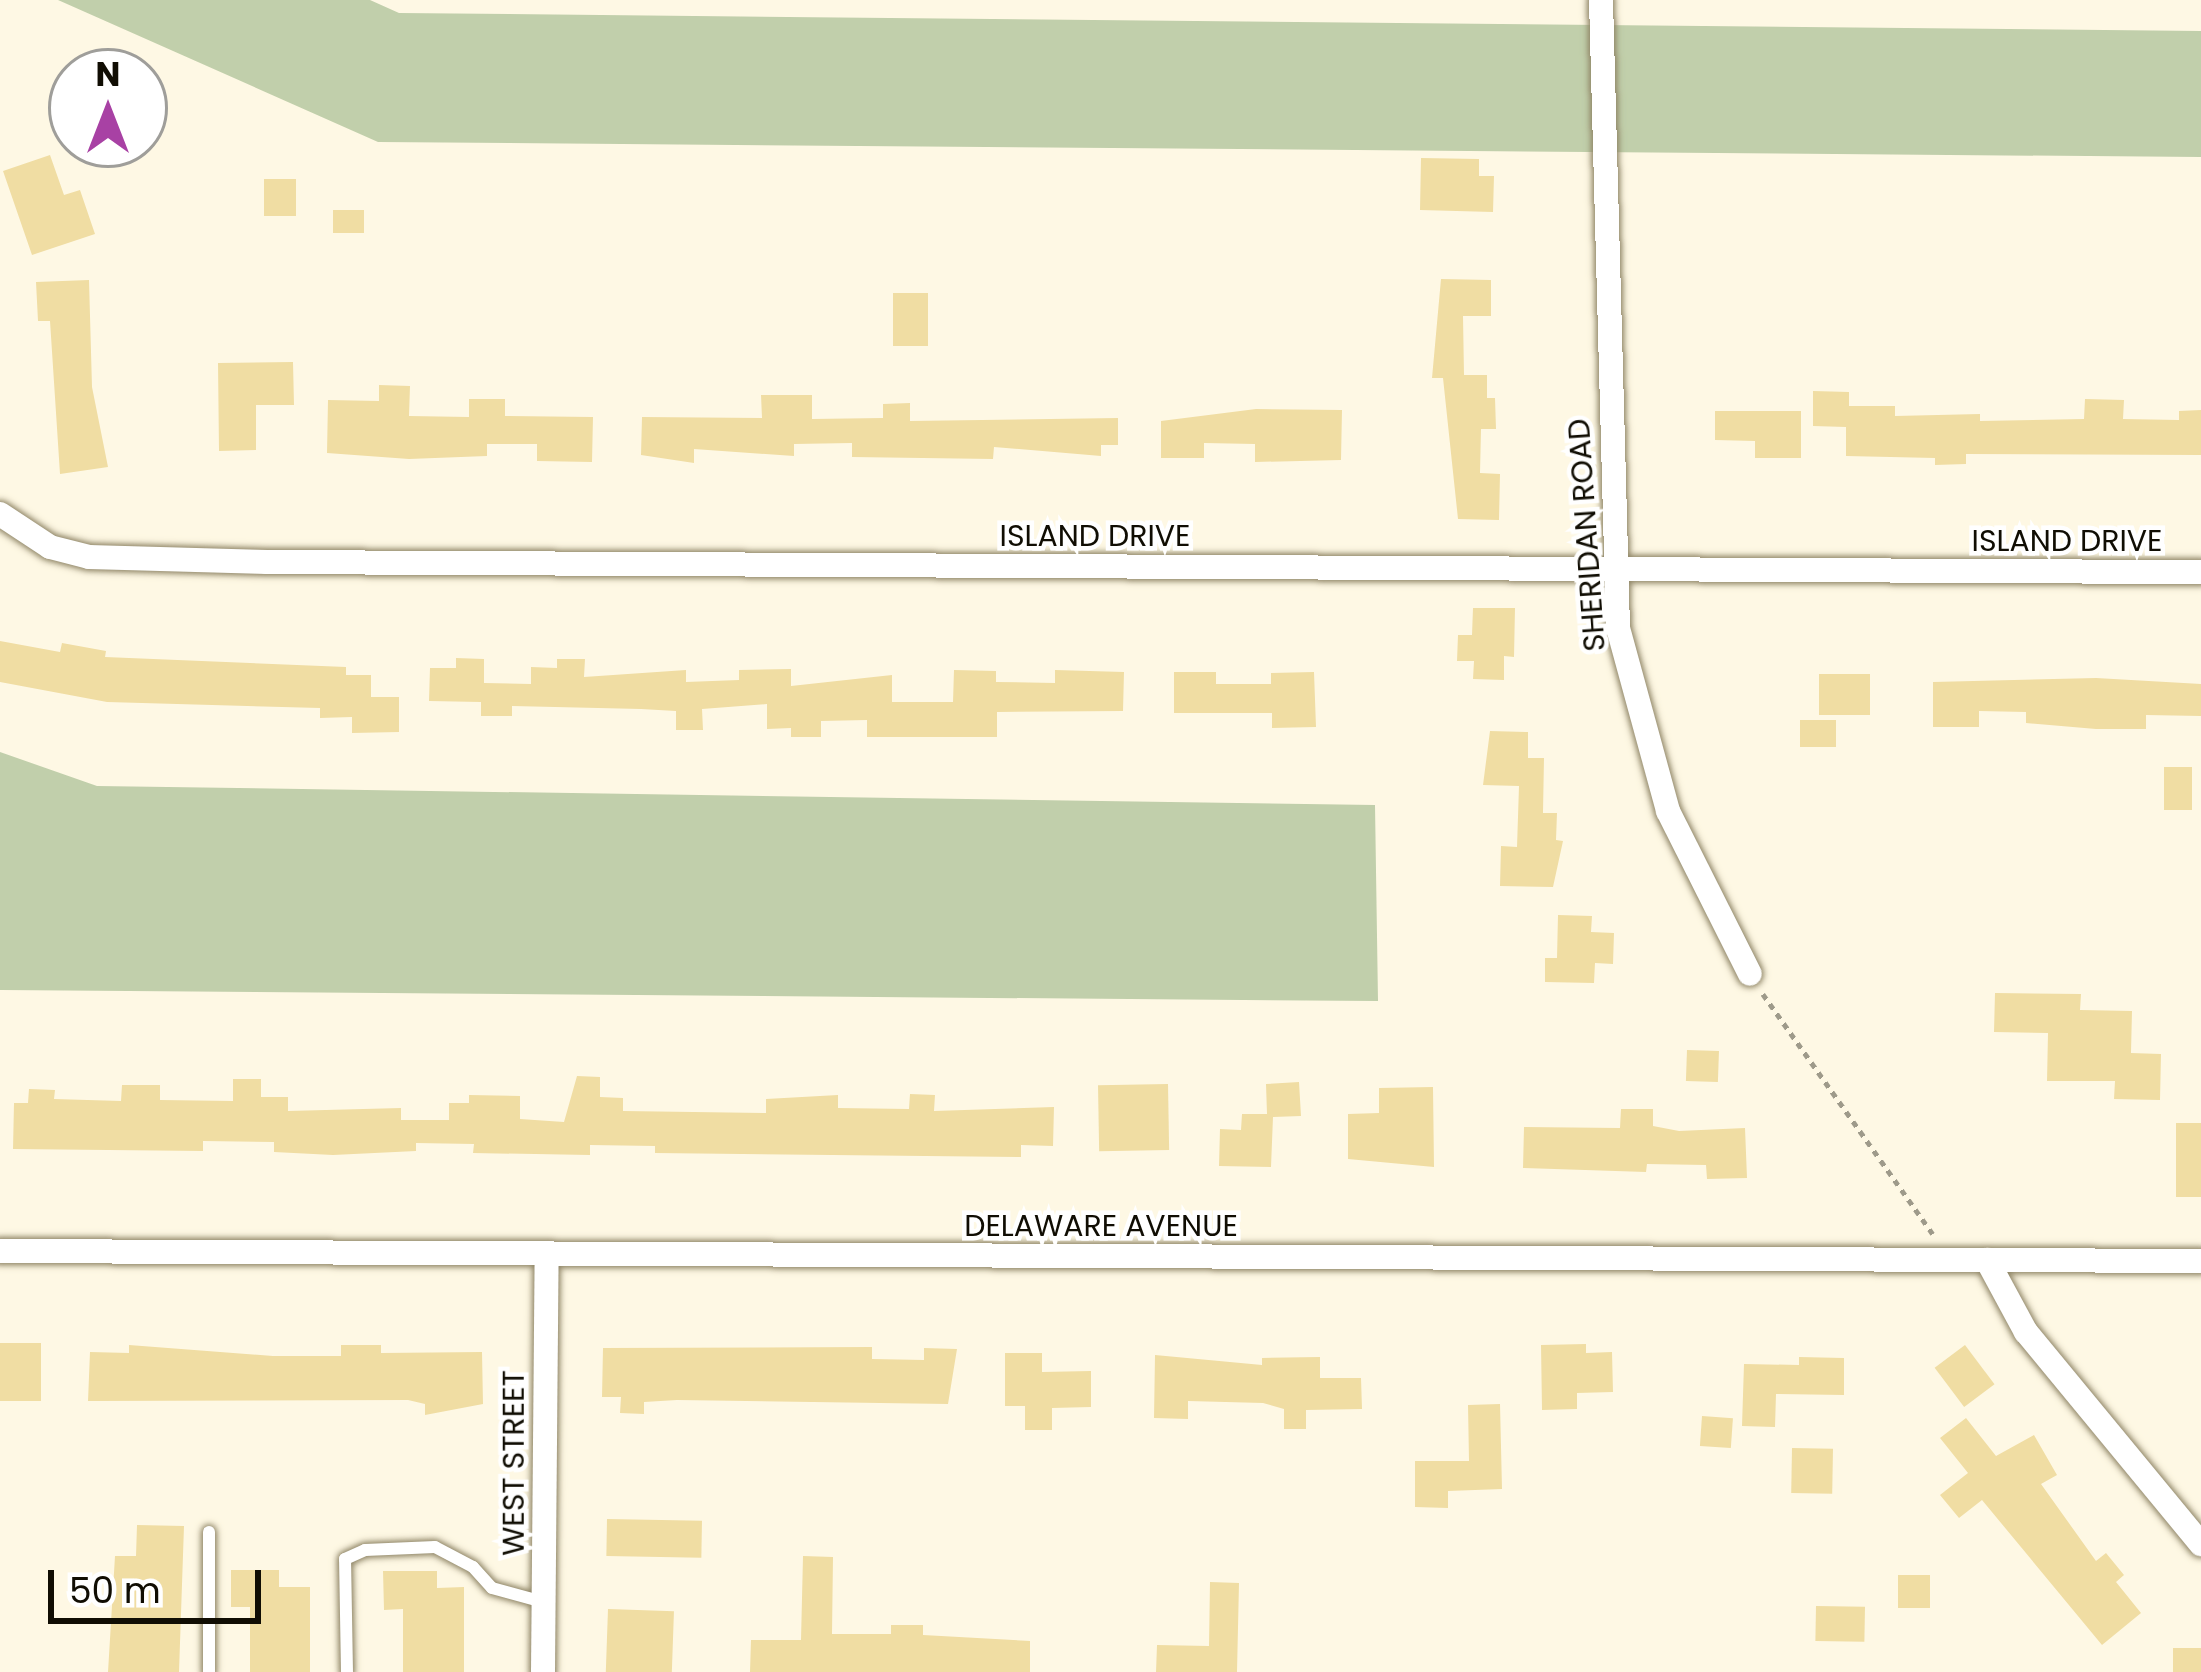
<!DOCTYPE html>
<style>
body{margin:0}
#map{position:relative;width:2201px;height:1672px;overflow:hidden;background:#fef8e4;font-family:Poppins,sans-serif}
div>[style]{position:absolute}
.green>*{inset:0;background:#c1cfab}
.building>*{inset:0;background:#f0dda3;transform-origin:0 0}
.path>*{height:4.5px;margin-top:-2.25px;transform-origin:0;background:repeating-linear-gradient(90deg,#9e9a8a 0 6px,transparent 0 12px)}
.roads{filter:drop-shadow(0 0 3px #908667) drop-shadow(0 0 3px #908667)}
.service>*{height:12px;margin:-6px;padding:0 6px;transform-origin:6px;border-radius:6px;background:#fff}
.minor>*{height:24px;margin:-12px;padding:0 12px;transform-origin:12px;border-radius:12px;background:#fff}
span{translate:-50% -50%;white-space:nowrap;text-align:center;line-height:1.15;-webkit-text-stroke:9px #fff;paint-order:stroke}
.street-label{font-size:30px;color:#100d03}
.north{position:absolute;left:48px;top:48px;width:120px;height:120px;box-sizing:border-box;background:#fff;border:3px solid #9f9e9a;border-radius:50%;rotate:0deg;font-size:33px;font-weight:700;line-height:48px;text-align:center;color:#100d03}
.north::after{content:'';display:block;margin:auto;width:42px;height:54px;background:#a841a4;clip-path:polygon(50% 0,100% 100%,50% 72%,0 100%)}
.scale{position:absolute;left:48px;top:1570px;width:213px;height:54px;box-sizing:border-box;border:6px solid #100d03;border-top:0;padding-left:15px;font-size:36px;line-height:42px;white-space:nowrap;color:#100d03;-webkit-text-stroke:9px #fff;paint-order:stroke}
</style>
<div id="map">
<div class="green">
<div style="clip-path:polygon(58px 0,370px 0,399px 13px,2201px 31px,2201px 157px,378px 142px)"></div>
<div style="clip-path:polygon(0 752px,97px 786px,1375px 805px,1378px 1001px,0 990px)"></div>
</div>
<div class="building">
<div style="clip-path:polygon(50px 155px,64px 195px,80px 190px,95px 234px,32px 255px,3px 171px)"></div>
<div style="clip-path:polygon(1421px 158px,1479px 159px,1479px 176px,1494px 176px,1493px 212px,1420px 210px)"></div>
<div style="left:264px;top:179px;width:32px;height:37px"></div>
<div style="left:333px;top:210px;width:31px;height:23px"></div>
<div style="clip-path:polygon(1441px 279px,1491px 280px,1491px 316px,1463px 316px,1464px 375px,1487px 375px,1487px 398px,1495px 398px,1496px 429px,1481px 429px,1480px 473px,1500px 474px,1499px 520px,1458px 519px,1443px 378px,1432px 378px)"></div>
<div style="clip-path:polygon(89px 280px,92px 387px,108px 467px,60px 474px,50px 321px,38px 321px,36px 282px)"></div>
<div style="left:893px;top:293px;width:35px;height:53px"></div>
<div style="clip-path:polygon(293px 362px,294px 405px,256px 405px,256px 450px,219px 451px,218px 363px)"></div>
<div style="clip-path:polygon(379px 385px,410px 386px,409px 416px,469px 417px,469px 399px,505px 399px,505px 416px,593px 417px,592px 462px,537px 461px,537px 444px,487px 444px,487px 456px,409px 459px,327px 453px,328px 400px,379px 401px)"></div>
<div style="clip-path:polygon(1813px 391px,1849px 392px,1849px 406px,1895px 406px,1895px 416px,1980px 414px,1980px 421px,2084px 419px,2085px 399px,2124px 400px,2123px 419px,2179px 420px,2179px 411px,2201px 410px,2201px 455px,1966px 454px,1966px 464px,1935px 465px,1935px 458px,1846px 456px,1846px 427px,1813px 426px)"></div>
<div style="clip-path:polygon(761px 395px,812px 395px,812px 419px,883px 418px,883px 404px,910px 403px,910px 421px,1118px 418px,1118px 445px,1101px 445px,1101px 456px,994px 447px,993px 459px,852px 457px,852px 443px,794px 444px,794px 456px,694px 449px,694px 463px,641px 455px,642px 417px,762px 418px)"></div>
<div style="clip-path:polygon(1256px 409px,1342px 410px,1341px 460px,1255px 462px,1255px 444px,1204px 443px,1204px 458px,1161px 458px,1161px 421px)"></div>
<div style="clip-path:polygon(1715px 411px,1801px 411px,1801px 458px,1755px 458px,1755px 441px,1715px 440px)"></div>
<div style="clip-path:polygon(1473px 608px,1515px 608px,1514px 657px,1504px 656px,1504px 680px,1473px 679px,1474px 661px,1457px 661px,1458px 635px,1472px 635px)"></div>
<div style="clip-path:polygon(0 641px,60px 652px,62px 643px,106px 651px,105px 657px,346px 667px,346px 675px,371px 675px,371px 697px,399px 697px,399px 732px,352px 733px,352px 717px,320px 718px,320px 708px,107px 702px,0 682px)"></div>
<div style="clip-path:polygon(456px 658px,484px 659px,484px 683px,531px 684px,531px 667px,557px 668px,557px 659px,585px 659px,584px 677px,686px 670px,686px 682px,739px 680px,739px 670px,791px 669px,791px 686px,892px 675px,892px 702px,953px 702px,954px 670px,996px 671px,996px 682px,1055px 683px,1055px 670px,1124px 672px,1123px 711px,997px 712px,997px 737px,867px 737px,867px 720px,821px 721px,821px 737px,791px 737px,791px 728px,767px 729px,767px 704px,702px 709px,703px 730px,676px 730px,676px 711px,641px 709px,512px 706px,512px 716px,481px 716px,481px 702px,429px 701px,430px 668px,456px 668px)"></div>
<div style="clip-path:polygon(1174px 672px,1216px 672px,1216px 684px,1271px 684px,1271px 673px,1314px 672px,1316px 727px,1272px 728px,1272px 713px,1174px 713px)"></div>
<div style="left:1870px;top:674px;width:41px;height:51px;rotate:90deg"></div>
<div style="clip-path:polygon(2096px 678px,2201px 684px,2201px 716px,2146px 715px,2146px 729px,2096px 729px,2026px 723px,2026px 712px,1979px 711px,1979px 727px,1933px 727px,1933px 682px)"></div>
<div style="left:1836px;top:720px;width:27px;height:36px;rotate:90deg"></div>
<div style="clip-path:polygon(1490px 731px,1528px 732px,1528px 758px,1544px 758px,1543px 813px,1557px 813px,1556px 840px,1563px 841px,1553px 887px,1500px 886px,1501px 846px,1517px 847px,1519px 786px,1483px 785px)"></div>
<div style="left:2164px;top:767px;width:28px;height:43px"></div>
<div style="clip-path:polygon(1558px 915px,1592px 916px,1591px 932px,1614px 933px,1613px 964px,1595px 963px,1594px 983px,1545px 982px,1545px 958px,1557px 958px)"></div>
<div style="clip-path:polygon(1995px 993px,2081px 994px,2080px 1010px,2132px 1011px,2131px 1053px,2161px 1054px,2160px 1100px,2114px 1099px,2115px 1081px,2047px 1081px,2048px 1033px,1994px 1032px)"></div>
<div style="left:1687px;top:1050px;width:32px;height:31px;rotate:2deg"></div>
<div style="clip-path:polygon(577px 1076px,600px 1077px,600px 1097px,623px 1098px,623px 1111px,766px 1113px,766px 1099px,838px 1095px,838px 1108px,909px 1109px,910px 1094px,935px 1095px,934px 1111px,1054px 1107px,1053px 1146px,1021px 1145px,1021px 1157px,655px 1153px,655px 1146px,590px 1145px,590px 1155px,473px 1153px,474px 1144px,416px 1143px,416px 1151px,333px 1155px,274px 1152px,274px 1142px,203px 1141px,203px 1151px,13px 1149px,14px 1103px,28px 1103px,29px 1089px,55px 1090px,54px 1099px,121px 1101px,122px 1085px,160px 1085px,160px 1100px,233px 1101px,233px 1079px,261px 1079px,261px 1097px,288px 1097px,288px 1111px,401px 1108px,401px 1120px,449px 1120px,449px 1103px,469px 1103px,469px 1095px,520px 1096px,520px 1119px,564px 1122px)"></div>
<div style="clip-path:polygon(1299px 1082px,1301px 1116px,1273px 1117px,1271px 1167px,1219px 1166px,1220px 1129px,1241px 1130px,1242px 1114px,1267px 1114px,1266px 1084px)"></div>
<div style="left:1168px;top:1084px;width:66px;height:70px;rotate:89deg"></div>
<div style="clip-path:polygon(1433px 1087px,1434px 1167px,1348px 1159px,1348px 1114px,1379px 1113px,1379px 1088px)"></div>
<div style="clip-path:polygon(1621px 1109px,1653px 1109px,1653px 1126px,1679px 1131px,1745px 1128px,1747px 1178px,1707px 1179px,1706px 1165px,1647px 1164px,1646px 1172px,1523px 1168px,1524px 1127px,1620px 1128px)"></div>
<div style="left:2176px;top:1123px;width:25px;height:74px"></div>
<div style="left:0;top:1343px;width:41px;height:58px"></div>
<div style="clip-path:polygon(1586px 1344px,1586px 1353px,1612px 1352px,1613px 1392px,1577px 1393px,1577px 1409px,1542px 1410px,1541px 1345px)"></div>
<div style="clip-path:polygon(129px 1345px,273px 1356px,341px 1356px,341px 1345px,381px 1345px,381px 1353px,482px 1352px,483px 1404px,425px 1415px,425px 1404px,408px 1400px,88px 1401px,90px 1352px,129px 1353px)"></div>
<div style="left:1965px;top:1345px;width:49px;height:38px;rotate:53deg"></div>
<div style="clip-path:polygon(872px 1347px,872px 1359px,924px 1360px,924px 1348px,957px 1349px,948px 1404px,677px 1400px,644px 1402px,644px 1414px,620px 1413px,621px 1397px,602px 1397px,603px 1348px)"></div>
<div style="clip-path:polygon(1005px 1353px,1042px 1353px,1042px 1372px,1091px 1371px,1091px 1407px,1052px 1408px,1052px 1430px,1025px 1430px,1025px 1406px,1005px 1406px)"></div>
<div style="clip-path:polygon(1155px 1355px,1262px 1365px,1262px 1358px,1320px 1357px,1320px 1378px,1361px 1378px,1362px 1409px,1306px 1410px,1306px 1429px,1284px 1429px,1284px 1409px,1263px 1403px,1188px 1401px,1188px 1419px,1154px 1418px)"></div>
<div style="clip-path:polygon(1799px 1357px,1844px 1358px,1844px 1395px,1776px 1394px,1775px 1427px,1742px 1426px,1744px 1364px,1799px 1365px)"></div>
<div style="clip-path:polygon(1500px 1404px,1502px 1489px,1448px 1491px,1448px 1508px,1415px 1507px,1415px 1461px,1469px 1461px,1468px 1405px)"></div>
<div style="left:1702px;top:1416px;width:31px;height:30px;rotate:4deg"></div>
<div style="clip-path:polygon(1966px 1418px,1996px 1456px,2034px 1435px,2057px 1475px,2041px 1484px,2096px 1561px,2106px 1553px,2124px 1575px,2116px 1582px,2141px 1613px,2102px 1645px,1982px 1500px,1959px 1518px,1940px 1495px,1968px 1473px,1940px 1438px)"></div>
<div style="left:1792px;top:1448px;width:41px;height:45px;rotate:1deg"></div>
<div style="left:607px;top:1519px;width:95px;height:37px;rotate:1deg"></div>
<div style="clip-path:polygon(137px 1525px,184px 1526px,179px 1672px,108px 1672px,115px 1556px,136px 1556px)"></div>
<div style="clip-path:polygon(803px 1556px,833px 1557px,832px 1634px,891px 1634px,891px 1625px,923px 1625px,923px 1635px,1030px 1641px,1030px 1672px,750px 1672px,751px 1640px,801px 1640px)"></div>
<div style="clip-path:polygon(231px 1570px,279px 1570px,279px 1587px,310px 1587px,310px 1672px,250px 1672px,250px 1607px,231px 1607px)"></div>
<div style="clip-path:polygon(383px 1571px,437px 1571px,437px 1588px,464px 1587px,464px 1672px,403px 1672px,403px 1609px,384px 1610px)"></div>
<div style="left:1898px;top:1575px;width:32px;height:33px"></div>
<div style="clip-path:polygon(1210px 1582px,1239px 1583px,1237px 1672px,1156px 1672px,1157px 1645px,1209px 1646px)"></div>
<div style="left:1816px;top:1606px;width:49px;height:35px;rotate:1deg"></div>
<div style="left:608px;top:1609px;width:66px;height:63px;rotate:2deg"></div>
<div style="left:2173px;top:1648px;width:28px;height:24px"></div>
</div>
<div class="path">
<div style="left:1763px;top:994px;width:294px;rotate:54.7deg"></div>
</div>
<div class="roads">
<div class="service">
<div style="left:209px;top:1532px;width:140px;rotate:90deg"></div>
<div style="left:347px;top:1672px;width:113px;rotate:-91deg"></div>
<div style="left:345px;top:1559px;width:22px;rotate:-24deg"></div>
<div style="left:365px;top:1550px;width:70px;rotate:-2.5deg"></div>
<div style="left:435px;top:1547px;width:43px;rotate:27.8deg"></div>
<div style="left:473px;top:1567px;width:28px;rotate:48deg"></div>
<div style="left:492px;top:1588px;width:53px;rotate:15.4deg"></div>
</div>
<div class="minor">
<div style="left:1601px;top:0;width:628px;rotate:88.45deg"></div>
<div style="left:1618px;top:628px;width:190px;rotate:74.7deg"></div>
<div style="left:1668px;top:811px;width:182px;rotate:63.3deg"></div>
<div style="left:0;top:514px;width:60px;rotate:33.4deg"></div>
<div style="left:50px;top:547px;width:40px;rotate:14.4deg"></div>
<div style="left:89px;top:557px;width:178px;rotate:1.6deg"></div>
<div style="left:267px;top:562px;width:1934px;rotate:0.3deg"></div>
<div style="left:0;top:1251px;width:2201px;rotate:0.26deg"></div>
<div style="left:1987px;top:1260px;width:82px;rotate:61.6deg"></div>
<div style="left:2026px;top:1332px;width:275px;rotate:50.5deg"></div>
<div style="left:543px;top:1672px;width:419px;rotate:-89.5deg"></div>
</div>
</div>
<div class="street-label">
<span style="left:1587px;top:535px;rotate:-94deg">SHERIDAN ROAD</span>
<span style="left:1095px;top:536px">ISLAND DRIVE</span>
<span style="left:2067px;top:541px">ISLAND DRIVE</span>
<span style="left:1101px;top:1226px">DELAWARE AVENUE</span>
<span style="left:514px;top:1463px;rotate:-90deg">WEST STREET</span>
</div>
<div class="north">N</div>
<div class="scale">50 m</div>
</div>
